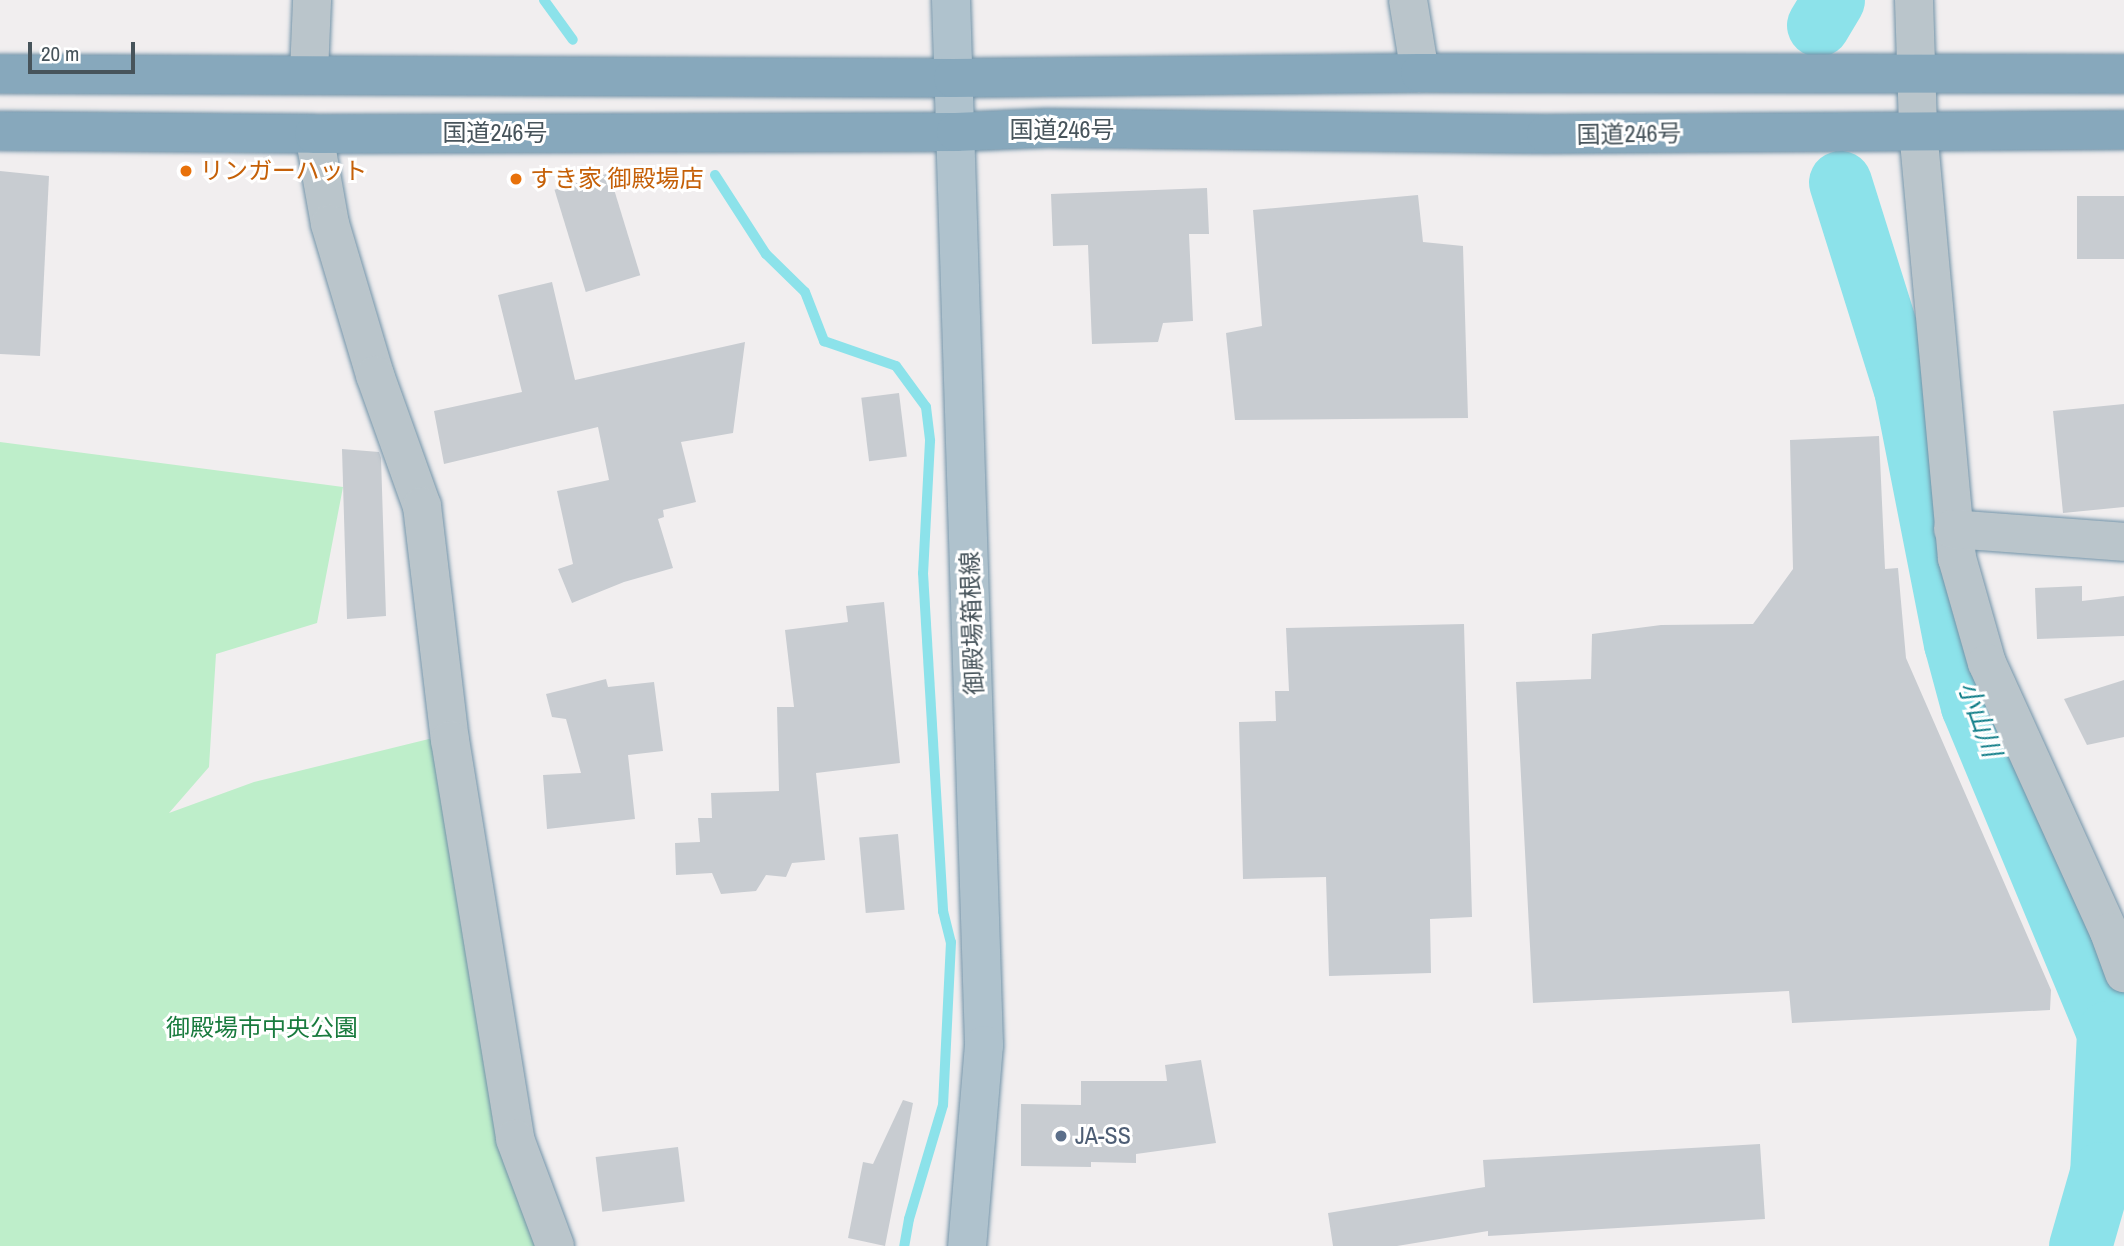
<!DOCTYPE html>
<meta charset="utf-8">
<style>
body{margin:0}
#map{position:relative;width:2124px;height:1246px;overflow:hidden;background:#f1eeef;font-family:"Archivo Narrow","Noto Sans JP",sans-serif}
div>[style]{position:absolute}
.green>*{inset:0;background:#beeeca}
.stream>*{height:10px;margin:-5px;padding:0 5px;transform-origin:5px;border-radius:5px;background:#8ce2ea}
.river>*{height:63px;margin:-31.5px;padding:0 31.5px;transform-origin:31.5px;border-radius:31.5px;background:#8ce2ea}
.building>*{inset:0;background:#c8ccd1;transform-origin:0 0}
.roads{filter:drop-shadow(0 0 2px #7293a8) drop-shadow(0 0 2px #7293a8)}
.minor>*{height:38px;margin:-19px;padding:0 19px;transform-origin:19px;border-radius:19px;background:#bac5cb}
.major>*{height:38px;margin:-19px;padding:0 19px;transform-origin:19px;border-radius:19px;background:#afc2cd}
.highway>*{height:38px;margin:-19px;padding:0 19px;transform-origin:19px;border-radius:19px;background:#87a8bc}
.dots>*{width:19px;height:19px;translate:-50% -50%;box-sizing:border-box;border:4px solid #fff;border-radius:50%}
span{translate:-50% -50%;white-space:nowrap;text-align:center;line-height:1.15;-webkit-text-stroke:6px #fff;paint-order:stroke}
.street-label{font-size:24px;color:#47545b}
.food-label{font-size:24px;color:#c56008}
.left{translate:0 -50%;text-align:left}
.park-label{font-size:24px;color:#197b3e}
.service-label{font-size:24px;color:#4e5e75}
.water-label{font-size:26px;color:#107e88;font-style:italic}
.scale{position:absolute;left:28px;top:42px;width:107px;height:32px;box-sizing:border-box;border:4px solid #47545b;border-top:0;padding-left:9px;font-size:21px;line-height:24px;white-space:nowrap;color:#47545b;-webkit-text-stroke:5px #fff;paint-order:stroke}
</style>
<div id="map">
<div class="green">
<div style="clip-path:polygon(0 442px,343px 487px,317px 623px,216px 654px,209px 767px,169px 813px,254px 782px,437px 737px,535px 1246px,0 1246px)"></div>
</div>
<div class="stream">
<div style="left:544px;top:0;width:49px;rotate:54.1deg"></div>
<div style="left:715px;top:175px;width:94px;rotate:57.2deg"></div>
<div style="left:766px;top:254px;width:54px;rotate:44.3deg"></div>
<div style="left:805px;top:292px;width:53px;rotate:68.8deg"></div>
<div style="left:824px;top:341px;width:76px;rotate:19.1deg"></div>
<div style="left:896px;top:366px;width:51px;rotate:53.8deg"></div>
<div style="left:926px;top:407px;width:34px;rotate:83deg"></div>
<div style="left:930px;top:441px;width:132px;rotate:93deg"></div>
<div style="left:923px;top:573px;width:339px;rotate:86.6deg"></div>
<div style="left:943px;top:911px;width:32px;rotate:76deg"></div>
<div style="left:951px;top:942px;width:163px;rotate:92.8deg"></div>
<div style="left:943px;top:1105px;width:119px;rotate:106.6deg"></div>
<div style="left:909px;top:1219px;width:27px;rotate:100deg"></div>
<div style="left:2108px;top:1032px;width:22px;rotate:-43deg"></div>
</div>
<div class="river">
<div style="left:1818px;top:25px;width:29px;rotate:-59deg"></div>
<div style="left:1840px;top:182px;width:217px;rotate:72.6deg"></div>
<div style="left:1905px;top:389px;width:259px;rotate:78.9deg"></div>
<div style="left:1955px;top:643px;width:65px;rotate:74.9deg"></div>
<div style="left:1972px;top:706px;width:353px;rotate:67.4deg"></div>
<div style="left:2108px;top:1032px;width:141px;rotate:92.8deg"></div>
<div style="left:2101px;top:1173px;width:76px;rotate:106deg"></div>
</div>
<div class="building">
<div style="clip-path:polygon(0 171px,49px 176px,40px 356px,0 354px)"></div>
<div style="left:609px;top:173px;width:107px;height:57px;rotate:73deg"></div>
<div style="clip-path:polygon(1207px 188px,1209px 234px,1189px 234px,1193px 321px,1163px 323px,1158px 342px,1092px 344px,1088px 245px,1053px 246px,1051px 194px)"></div>
<div style="clip-path:polygon(1418px 195px,1423px 242px,1463px 246px,1468px 418px,1235px 420px,1226px 333px,1262px 326px,1253px 210px)"></div>
<div style="left:2124px;top:196px;width:63px;height:47px;rotate:90deg"></div>
<div style="clip-path:polygon(552px 282px,575px 380px,745px 342px,733px 433px,681px 442px,696px 502px,663px 510px,664px 517px,658px 519px,673px 568px,624px 582px,572px 603px,558px 569px,573px 564px,557px 491px,609px 480px,598px 427px,444px 464px,434px 411px,522px 392px,498px 295px)"></div>
<div style="left:899px;top:393px;width:64px;height:38px;rotate:83deg"></div>
<div style="clip-path:polygon(2124px 404px,2124px 507px,2063px 513px,2053px 411px)"></div>
<div style="clip-path:polygon(1879px 436px,1885px 569px,1898px 568px,1906px 658px,2051px 990px,2050px 1010px,1792px 1023px,1789px 991px,1533px 1003px,1516px 682px,1591px 679px,1592px 634px,1661px 625px,1753px 624px,1793px 569px,1790px 440px)"></div>
<div style="clip-path:polygon(342px 449px,379px 452px,381px 458px,386px 616px,347px 619px)"></div>
<div style="clip-path:polygon(2082px 586px,2082px 601px,2124px 596px,2124px 636px,2037px 639px,2035px 588px)"></div>
<div style="clip-path:polygon(884px 602px,900px 763px,816px 773px,825px 860px,792px 863px,786px 877px,766px 875px,756px 891px,721px 894px,712px 873px,676px 875px,675px 843px,700px 842px,698px 818px,712px 818px,711px 793px,779px 791px,777px 707px,794px 707px,785px 630px,848px 622px,846px 606px)"></div>
<div style="clip-path:polygon(1464px 624px,1472px 917px,1430px 919px,1431px 973px,1329px 976px,1326px 877px,1243px 879px,1239px 722px,1276px 721px,1275px 691px,1289px 691px,1286px 628px)"></div>
<div style="clip-path:polygon(606px 679px,608px 687px,654px 682px,663px 751px,628px 755px,635px 819px,547px 829px,543px 775px,581px 773px,566px 719px,552px 717px,546px 694px)"></div>
<div style="clip-path:polygon(2124px 680px,2124px 737px,2087px 745px,2064px 699px)"></div>
<div style="left:898px;top:834px;width:76px;height:39px;rotate:85deg"></div>
<div style="clip-path:polygon(1201px 1060px,1216px 1143px,1136px 1154px,1136px 1163px,1091px 1162px,1091px 1167px,1021px 1166px,1021px 1104px,1081px 1105px,1081px 1081px,1167px 1081px,1165px 1065px)"></div>
<div style="clip-path:polygon(903px 1100px,913px 1103px,885px 1246px,848px 1238px,863px 1162px,873px 1164px)"></div>
<div style="clip-path:polygon(1760px 1144px,1765px 1219px,1488px 1236px,1488px 1231px,1397px 1246px,1333px 1246px,1328px 1213px,1485px 1187px,1483px 1160px)"></div>
<div style="left:678px;top:1147px;width:55px;height:83px;rotate:83deg"></div>
</div>
<div class="roads">
<div class="minor">
<div style="left:1408px;top:0;width:74px;rotate:80.7deg"></div>
<div style="left:1914px;top:0;width:130px;rotate:88.2deg"></div>
<div style="left:1918px;top:130px;width:430px;rotate:84.8deg"></div>
<div style="left:1957px;top:558px;width:109px;rotate:74.1deg"></div>
<div style="left:1987px;top:663px;width:295px;rotate:65.6deg"></div>
<div style="left:2109px;top:932px;width:44px;rotate:69.9deg"></div>
<div style="left:309px;top:73px;width:73px;rotate:-87.6deg"></div>
<div style="left:314px;top:134px;width:91px;rotate:79.9deg"></div>
<div style="left:330px;top:224px;width:158px;rotate:73.4deg"></div>
<div style="left:375px;top:375px;width:139px;rotate:70.3deg"></div>
<div style="left:422px;top:506px;width:236px;rotate:83.2deg"></div>
<div style="left:450px;top:740px;width:404px;rotate:80.7deg"></div>
<div style="left:515px;top:1139px;width:114px;rotate:69.5deg"></div>
<div style="left:1953px;top:529px;width:171px;rotate:4.3deg"></div>
</div>
<div class="major">
<div style="left:951px;top:0;width:1046px;rotate:88.19deg"></div>
<div style="left:984px;top:1045px;width:202px;rotate:94.8deg"></div>
</div>
<div class="highway">
<div style="left:0;top:74px;width:953px;rotate:0.24deg"></div>
<div style="left:953px;top:78px;width:467px;rotate:-0.6deg"></div>
<div style="left:1420px;top:73px;width:704px;rotate:0.08deg"></div>
<div style="left:0;top:131px;width:314px;rotate:0.5deg"></div>
<div style="left:314px;top:134px;width:642px;rotate:-0.18deg"></div>
<div style="left:956px;top:132px;width:91px;rotate:-2.5deg"></div>
<div style="left:1047px;top:128px;width:499px;rotate:0.7deg"></div>
<div style="left:1546px;top:134px;width:578px;rotate:-0.4deg"></div>
</div>
</div>
<div class="dots">
<div style="left:186px;top:171px;background:#e8710a"></div>
<div style="left:516px;top:179px;background:#e8710a"></div>
<div style="left:1061px;top:1136px;background:#5c6f8a"></div>
</div>
<div class="street-label">
<span style="left:1062px;top:130px">国道246号</span>
<span style="left:495px;top:133px">国道246号</span>
<span style="left:1629px;top:134px;rotate:-1deg">国道246号</span>
<span style="left:972px;top:623px;rotate:-92deg">御殿場箱根線</span>
</div>
<div class="food-label">
<span class="left" style="left:200px;top:171px">リンガーハット</span>
<span class="left" style="left:530px;top:179px">すき家 御殿場店</span>
</div>
<div class="park-label">
<span style="left:262px;top:1028px">御殿場市中央公園</span>
</div>
<div class="service-label">
<span class="left" style="left:1075px;top:1136px">JA-SS</span>
</div>
<div class="water-label">
<span style="left:1980px;top:719px;rotate:70deg">小山川</span>
</div>
<div class="scale">20 m</div>
</div>
